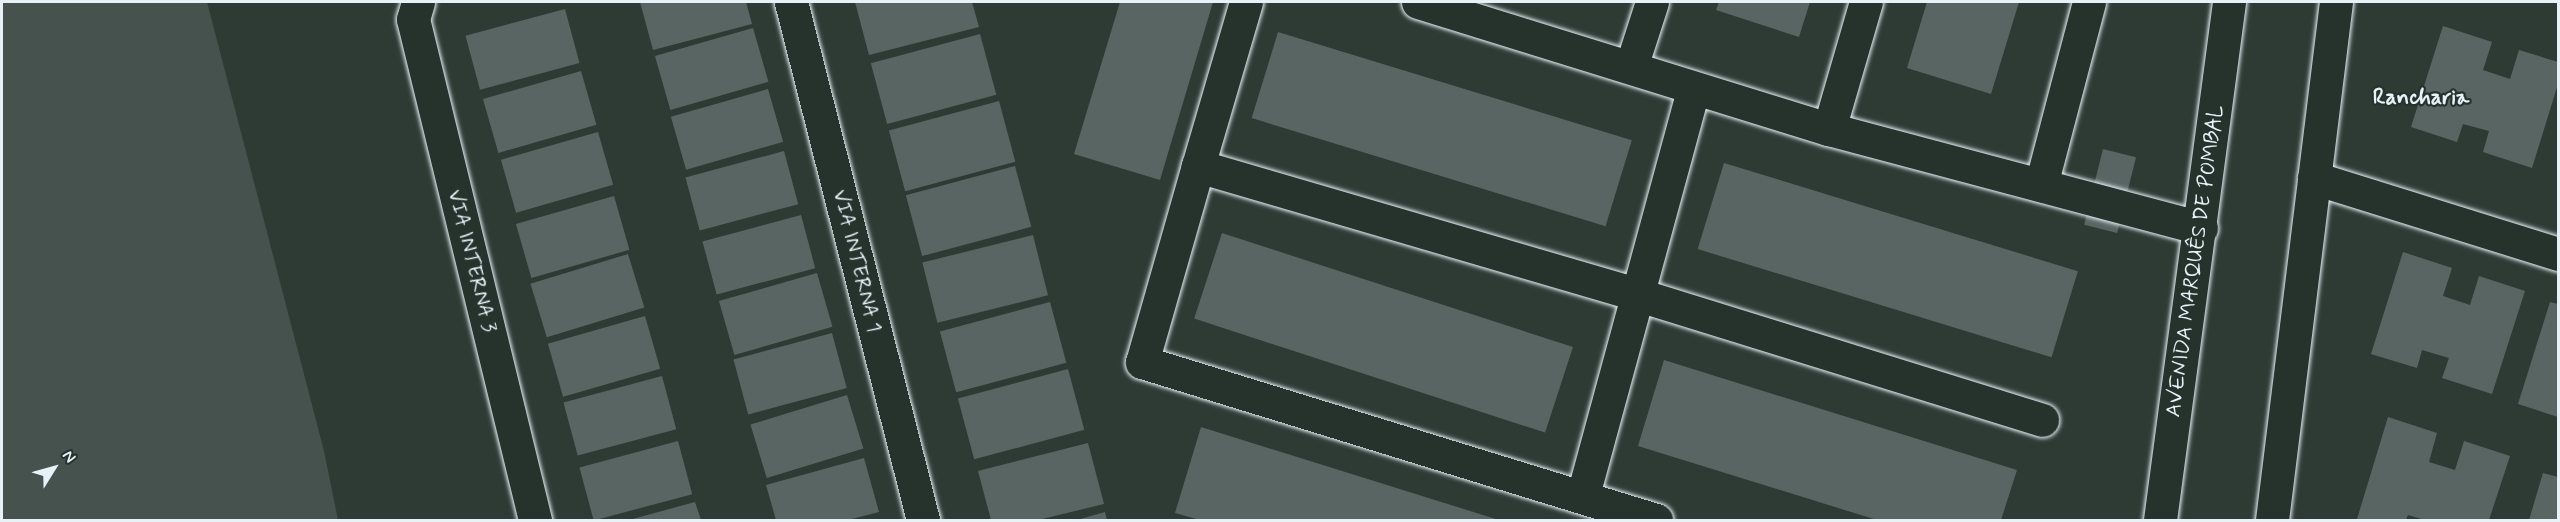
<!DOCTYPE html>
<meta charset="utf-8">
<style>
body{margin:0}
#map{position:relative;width:2560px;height:522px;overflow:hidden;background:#2e3b35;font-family:Mynerve,sans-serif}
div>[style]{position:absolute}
.green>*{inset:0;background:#45524e}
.building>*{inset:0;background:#596563;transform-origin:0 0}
.roads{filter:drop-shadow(0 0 2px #e8f1f8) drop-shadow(0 0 2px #e8f1f8)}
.minor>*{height:33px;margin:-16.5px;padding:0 16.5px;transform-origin:16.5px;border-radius:16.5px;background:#26332d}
.major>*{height:33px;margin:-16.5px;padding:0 16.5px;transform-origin:16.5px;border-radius:16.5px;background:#26332d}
span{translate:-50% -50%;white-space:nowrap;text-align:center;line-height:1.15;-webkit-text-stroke:4.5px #26332d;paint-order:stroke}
.street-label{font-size:21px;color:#e8f1f8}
.neighbourhood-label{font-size:22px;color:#e8f1f8;font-weight:700}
.frame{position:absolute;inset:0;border:3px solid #e8f1f8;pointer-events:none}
.north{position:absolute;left:24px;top:438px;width:60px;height:60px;-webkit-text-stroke:4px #26332d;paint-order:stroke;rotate:53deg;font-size:16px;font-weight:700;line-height:24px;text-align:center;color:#e8f1f8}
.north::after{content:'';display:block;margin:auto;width:21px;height:27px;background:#e8f1f8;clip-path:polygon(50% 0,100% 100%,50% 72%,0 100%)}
</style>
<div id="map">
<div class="green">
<div style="clip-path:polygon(2px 2px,207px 2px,324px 451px,338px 520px,2px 520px)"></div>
</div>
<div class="building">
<div style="clip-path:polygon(640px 2px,746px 2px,752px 24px,653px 50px)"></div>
<div style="clip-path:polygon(855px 2px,972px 2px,979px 27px,869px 55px)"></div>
<div style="clip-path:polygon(1120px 2px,1213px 2px,1160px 180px,1074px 154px)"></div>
<div style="clip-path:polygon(1719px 2px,1810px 2px,1799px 37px,1716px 10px)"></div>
<div style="clip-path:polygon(1927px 2px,2019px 2px,1991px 94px,1907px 68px)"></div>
<div style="left:565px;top:9px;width:56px;height:103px;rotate:75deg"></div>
<div style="clip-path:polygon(2443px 26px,2492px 42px,2483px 70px,2510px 79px,2519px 50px,2558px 62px,2558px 84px,2532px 168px,2483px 152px,2489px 131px,2463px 124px,2457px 142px,2411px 127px)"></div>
<div style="left:753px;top:28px;width:56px;height:102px;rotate:74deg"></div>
<div style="left:1278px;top:32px;width:370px;height:90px;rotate:17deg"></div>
<div style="left:980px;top:34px;width:63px;height:113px;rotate:75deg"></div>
<div style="left:581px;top:71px;width:56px;height:102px;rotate:74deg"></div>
<div style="left:768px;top:89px;width:55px;height:101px;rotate:74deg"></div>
<div style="left:999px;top:101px;width:63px;height:114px;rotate:75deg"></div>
<div style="left:598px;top:132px;width:55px;height:101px;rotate:74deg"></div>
<div style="left:2103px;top:149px;width:34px;height:78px;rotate:14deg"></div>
<div style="left:784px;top:151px;width:55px;height:102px;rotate:75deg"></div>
<div style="left:1724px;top:163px;width:370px;height:90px;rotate:17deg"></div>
<div style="left:1015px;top:166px;width:63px;height:113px;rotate:75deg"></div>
<div style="left:614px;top:196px;width:56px;height:102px;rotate:74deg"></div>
<div style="left:801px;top:215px;width:55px;height:102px;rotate:75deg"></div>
<div style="left:1222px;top:233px;width:369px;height:90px;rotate:18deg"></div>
<div style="left:1033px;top:235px;width:62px;height:114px;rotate:76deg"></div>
<div style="clip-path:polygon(2403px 252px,2452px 268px,2443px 296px,2470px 305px,2479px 276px,2525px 291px,2492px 394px,2442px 378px,2449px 358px,2422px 350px,2417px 368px,2371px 354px)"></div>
<div style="left:628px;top:254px;width:56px;height:102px;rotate:73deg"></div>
<div style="left:817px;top:273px;width:56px;height:102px;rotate:74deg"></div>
<div style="left:1050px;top:302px;width:63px;height:114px;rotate:75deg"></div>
<div style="clip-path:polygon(2550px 302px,2558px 304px,2558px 417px,2518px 404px)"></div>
<div style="left:645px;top:316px;width:55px;height:101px;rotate:74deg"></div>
<div style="left:832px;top:333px;width:57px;height:102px;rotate:75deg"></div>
<div style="clip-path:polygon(1664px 360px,2017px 470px,2001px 520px,1877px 520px,1638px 446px)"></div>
<div style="left:1068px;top:369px;width:63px;height:114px;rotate:75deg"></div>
<div style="left:662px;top:376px;width:55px;height:102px;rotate:75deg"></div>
<div style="left:847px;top:395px;width:56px;height:101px;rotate:73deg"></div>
<div style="clip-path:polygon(2388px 417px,2437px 433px,2429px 462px,2455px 470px,2464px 441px,2510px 456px,2489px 520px,2425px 520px,2408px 515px,2406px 520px,2357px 519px)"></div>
<div style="clip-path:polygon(1201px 427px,1499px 520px,1200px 520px,1175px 513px)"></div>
<div style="left:678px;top:441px;width:55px;height:102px;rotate:75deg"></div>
<div style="clip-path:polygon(1088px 443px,1104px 504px,1038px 520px,991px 520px,978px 471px)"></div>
<div style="clip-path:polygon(864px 458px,879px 512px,848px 520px,776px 520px,766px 485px)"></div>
<div style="clip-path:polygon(2543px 473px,2558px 477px,2558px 520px,2529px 520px)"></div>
<div style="clip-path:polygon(695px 502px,701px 520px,629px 520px)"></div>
<div style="clip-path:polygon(1105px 512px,1107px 520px,1077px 520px)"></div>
</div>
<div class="roads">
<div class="minor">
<div style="left:418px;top:2px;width:18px;rotate:106deg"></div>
<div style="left:413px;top:19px;width:516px;rotate:76.31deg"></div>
<div style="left:791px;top:2px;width:535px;rotate:75.7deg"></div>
<div style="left:1246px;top:2px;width:171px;rotate:106.3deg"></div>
<div style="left:1198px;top:166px;width:459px;rotate:16.3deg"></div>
<div style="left:1639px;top:295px;width:422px;rotate:17.2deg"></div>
<div style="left:1418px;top:2px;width:430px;rotate:17.2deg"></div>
<div style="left:1829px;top:129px;width:385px;rotate:14.9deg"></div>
<div style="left:1631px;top:67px;width:68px;rotate:-72.1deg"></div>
<div style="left:1829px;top:129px;width:132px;rotate:-73.8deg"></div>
<div style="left:1198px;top:166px;width:204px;rotate:105.9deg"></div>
<div style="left:1142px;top:362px;width:538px;rotate:17.09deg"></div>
<div style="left:2314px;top:178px;width:256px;rotate:17.3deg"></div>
<div style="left:2041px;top:185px;width:189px;rotate:-75.3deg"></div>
<div style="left:1583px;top:495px;width:421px;rotate:-74.8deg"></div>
</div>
<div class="major">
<div style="left:2160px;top:520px;width:523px;rotate:-82.41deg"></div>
<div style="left:2272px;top:520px;width:522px;rotate:-82.96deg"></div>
</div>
</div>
<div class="street-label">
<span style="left:472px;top:261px;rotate:76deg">VIA INTERNA 3</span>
<span style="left:857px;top:261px;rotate:76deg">VIA INTERNA 1</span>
<span style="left:2195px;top:261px;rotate:-82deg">AVENIDA MARQUÊS DE POMBAL</span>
</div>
<div class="neighbourhood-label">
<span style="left:2421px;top:99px">Rancharia</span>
</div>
<div class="frame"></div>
<div class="north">N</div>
</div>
